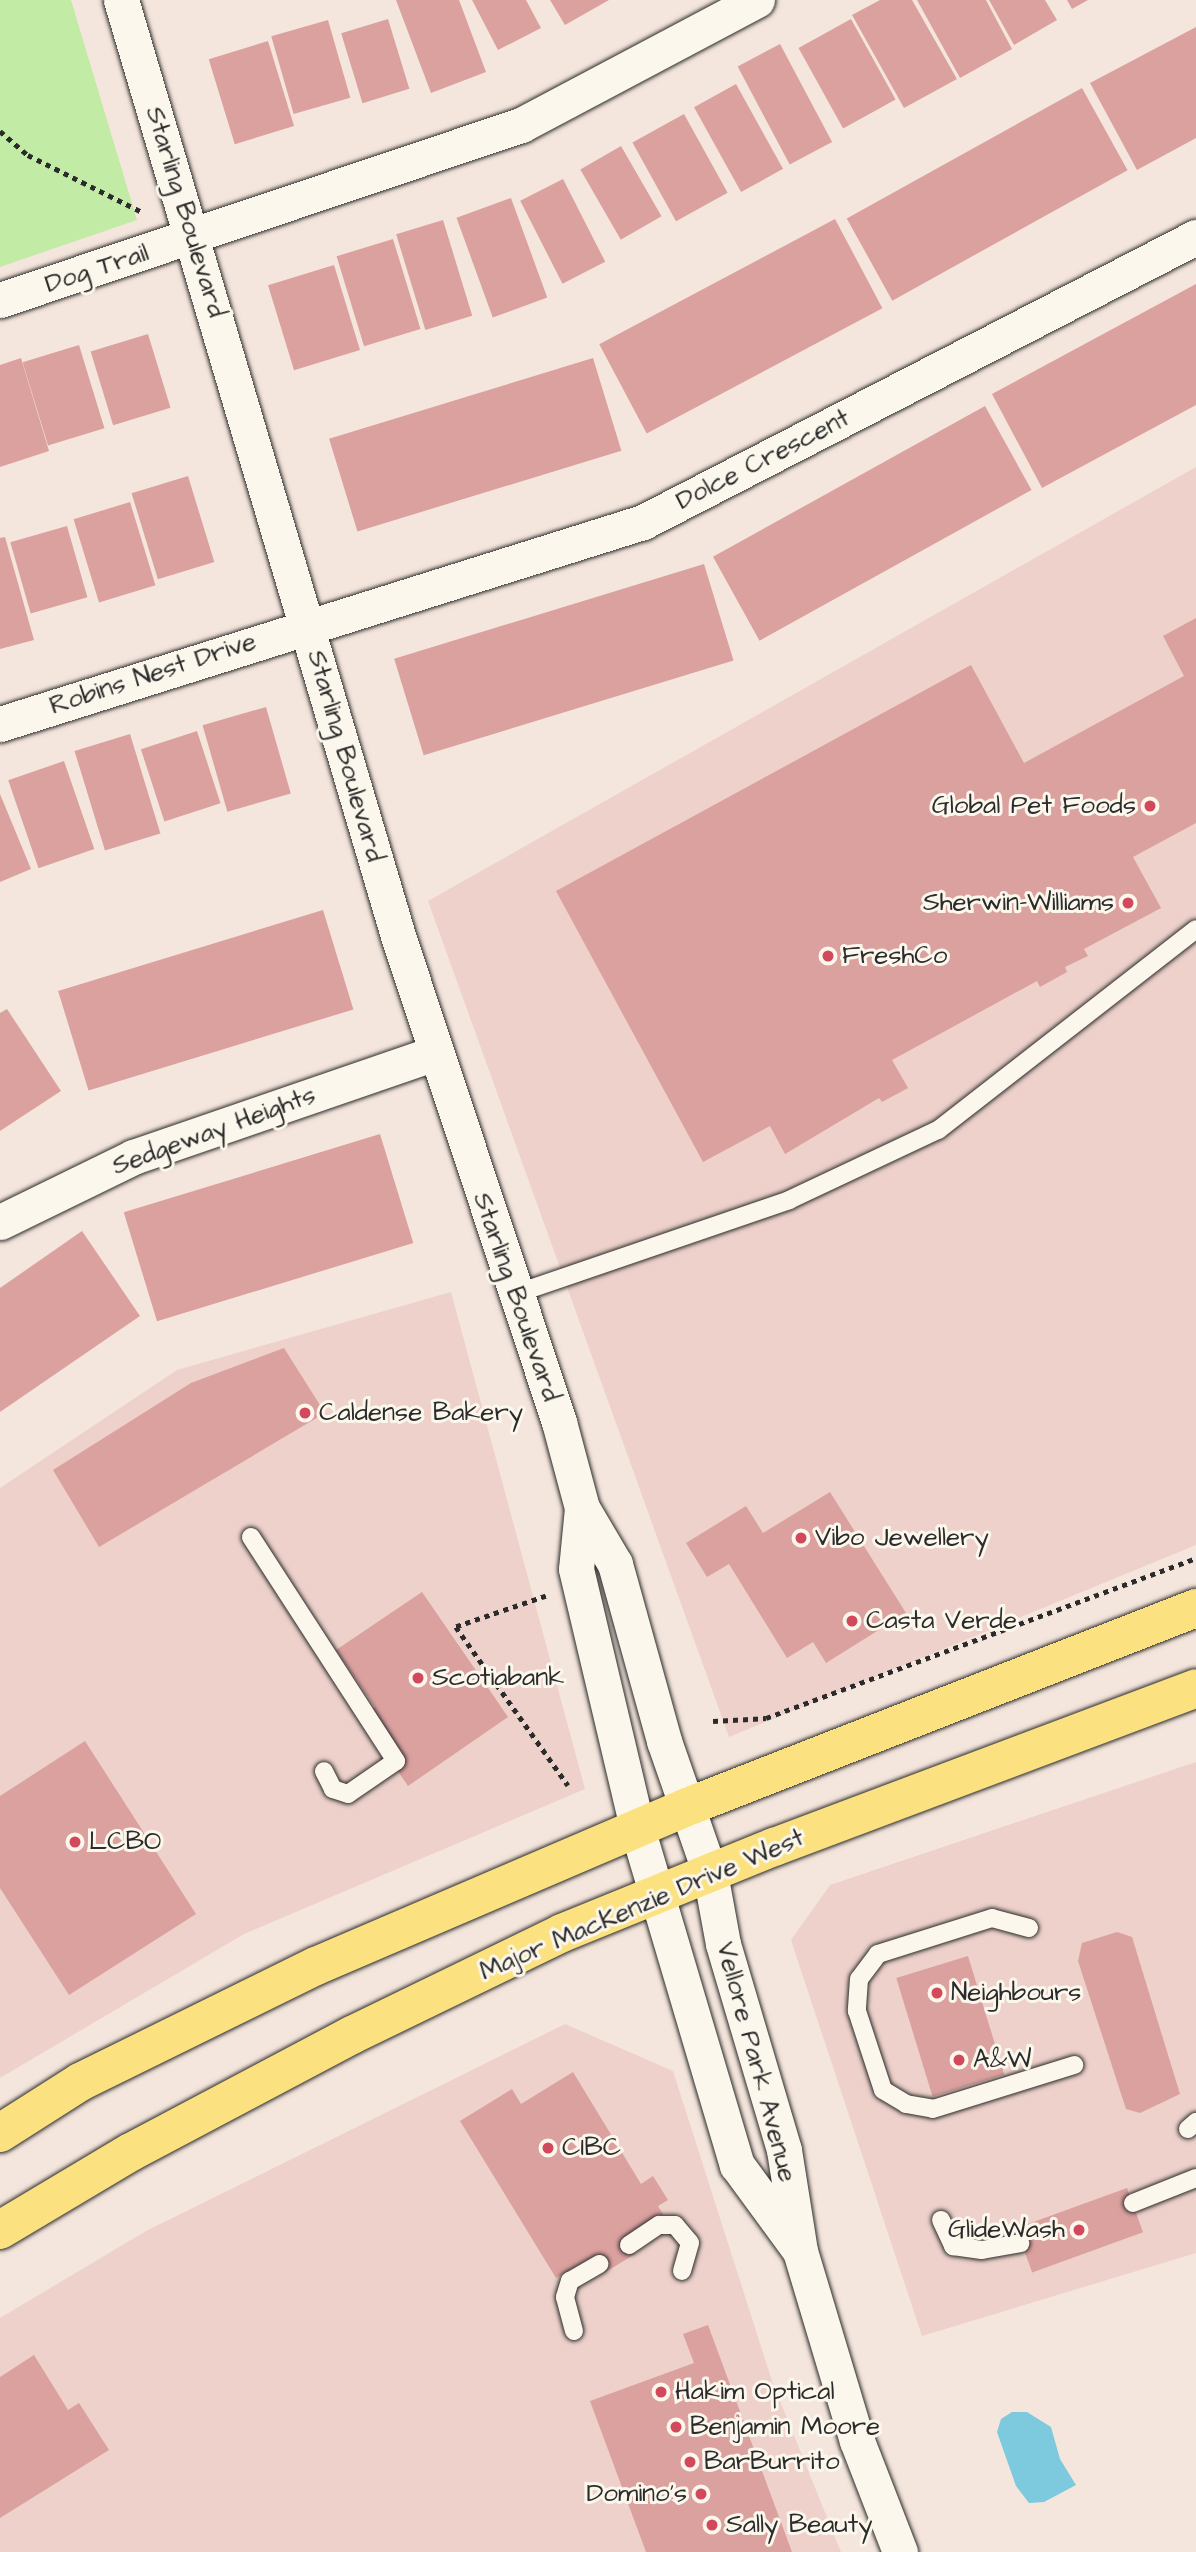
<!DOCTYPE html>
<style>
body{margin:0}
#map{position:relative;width:1196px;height:2552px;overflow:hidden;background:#f5e6dd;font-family:"Architects Daughter",sans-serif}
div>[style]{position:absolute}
.built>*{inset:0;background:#edd1ca}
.green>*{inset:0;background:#c2eba6}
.water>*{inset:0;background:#7dc9dd}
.building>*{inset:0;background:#dba19f;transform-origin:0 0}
.path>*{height:4.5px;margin-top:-2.25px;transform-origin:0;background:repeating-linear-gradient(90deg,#2b2b2b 0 5px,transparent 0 10px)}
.roads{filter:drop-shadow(0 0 2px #2b2b2b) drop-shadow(0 0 2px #2b2b2b)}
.lane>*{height:18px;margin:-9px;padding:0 9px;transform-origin:9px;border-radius:9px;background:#fbf7ec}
.street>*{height:35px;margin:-17.5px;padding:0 17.5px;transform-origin:17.5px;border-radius:17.5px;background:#fbf7ec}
.primary>*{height:38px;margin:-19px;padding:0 19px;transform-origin:19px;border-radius:19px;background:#fbe180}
.dots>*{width:19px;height:19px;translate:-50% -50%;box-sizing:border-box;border:4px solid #fbf7ec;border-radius:50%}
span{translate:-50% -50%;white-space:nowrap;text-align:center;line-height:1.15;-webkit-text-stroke:6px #fbf7ec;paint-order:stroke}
.street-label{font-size:26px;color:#2b2b2b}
.poi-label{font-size:26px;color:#2b2b2b}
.right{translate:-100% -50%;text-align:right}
.left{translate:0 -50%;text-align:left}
</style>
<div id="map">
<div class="built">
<div style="clip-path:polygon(1196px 467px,1196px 1545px,729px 1737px,428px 901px)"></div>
<div style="clip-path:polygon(451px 1292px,585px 1789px,244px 1934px,0 2078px,0 1488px,177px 1370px)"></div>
<div style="clip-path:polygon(1196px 1762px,1196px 2253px,922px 2336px,791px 1940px,830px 1885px)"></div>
<div style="clip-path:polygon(565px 2024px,673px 2071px,772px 2381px,841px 2552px,0 2552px,0 2318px,146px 2231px)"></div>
</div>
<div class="green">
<div style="clip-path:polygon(0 0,71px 0,137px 220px,0 267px)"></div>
</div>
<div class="water">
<div style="clip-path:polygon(1012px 2412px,1027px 2412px,1051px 2427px,1060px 2459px,1076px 2485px,1044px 2502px,1029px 2503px,1016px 2486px,997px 2432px,1001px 2419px)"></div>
</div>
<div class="building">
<div style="clip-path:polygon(396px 0,459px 0,486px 72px,431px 93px)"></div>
<div style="clip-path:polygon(472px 0,526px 0,541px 28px,498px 50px)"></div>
<div style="clip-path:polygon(550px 0,609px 0,565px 25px)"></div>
<div style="clip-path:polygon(880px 0,912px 0,957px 79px,904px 108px,852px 15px)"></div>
<div style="clip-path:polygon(917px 0,986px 0,1012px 49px,960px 78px)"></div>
<div style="clip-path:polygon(989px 0,1045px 0,1057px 20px,1014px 45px)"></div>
<div style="clip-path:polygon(1067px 0,1088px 0,1072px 9px)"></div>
<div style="left:388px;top:19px;width:73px;height:49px;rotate:73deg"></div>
<div style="left:851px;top:19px;width:92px;height:60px;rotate:61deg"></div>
<div style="left:328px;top:20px;width:81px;height:59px;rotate:74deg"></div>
<div style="clip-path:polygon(1196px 27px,1196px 138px,1137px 170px,1090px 83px)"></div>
<div style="left:268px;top:41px;width:89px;height:62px;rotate:73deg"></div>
<div style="left:780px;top:44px;width:111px;height:48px;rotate:62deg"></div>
<div style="left:736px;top:84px;width:97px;height:48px;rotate:61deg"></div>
<div style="left:1082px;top:88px;width:94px;height:269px;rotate:61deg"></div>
<div style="left:684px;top:114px;width:90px;height:59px;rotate:61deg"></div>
<div style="left:621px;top:146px;width:81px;height:47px;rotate:60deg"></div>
<div style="left:563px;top:179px;width:93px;height:48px;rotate:63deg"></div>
<div style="left:511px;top:198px;width:106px;height:58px;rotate:70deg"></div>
<div style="left:835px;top:219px;width:101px;height:267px;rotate:62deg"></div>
<div style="left:443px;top:220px;width:100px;height:49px;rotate:73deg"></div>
<div style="left:393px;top:239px;width:94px;height:59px;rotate:73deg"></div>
<div style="left:334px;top:265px;width:89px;height:69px;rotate:73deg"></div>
<div style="clip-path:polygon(1196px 284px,1196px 405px,1042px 488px,992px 394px)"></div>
<div style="left:148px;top:334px;width:77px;height:60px;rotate:73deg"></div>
<div style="left:79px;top:345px;width:87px;height:59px;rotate:73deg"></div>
<div style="clip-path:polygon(21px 358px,49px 451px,0 467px,0 365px)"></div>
<div style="left:593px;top:358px;width:97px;height:276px;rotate:73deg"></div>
<div style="left:985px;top:406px;width:96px;height:311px;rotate:61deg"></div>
<div style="left:188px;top:476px;width:90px;height:59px;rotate:73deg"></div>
<div style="left:130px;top:502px;width:87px;height:59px;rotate:73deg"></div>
<div style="left:67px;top:526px;width:74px;height:59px;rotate:74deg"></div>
<div style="clip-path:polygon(5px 537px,34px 640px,0 649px,0 538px)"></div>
<div style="left:704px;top:564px;width:101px;height:324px;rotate:73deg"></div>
<div style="clip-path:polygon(1196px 618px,1196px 823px,1133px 857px,1161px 908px,1084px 949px,1088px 956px,1065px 967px,1067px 972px,1040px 987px,1037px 981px,892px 1060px,908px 1088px,882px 1102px,879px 1098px,785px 1154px,770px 1126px,703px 1162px,556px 891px,971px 665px,1024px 763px,1184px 676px,1163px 636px)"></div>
<div style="left:266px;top:707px;width:90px;height:66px;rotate:74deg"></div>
<div style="left:197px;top:731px;width:76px;height:59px;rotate:72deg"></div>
<div style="left:130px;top:734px;width:104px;height:58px;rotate:73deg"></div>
<div style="left:64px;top:761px;width:93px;height:59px;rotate:71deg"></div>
<div style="clip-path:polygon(0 794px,31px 869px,0 882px)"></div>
<div style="left:323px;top:910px;width:104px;height:277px;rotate:73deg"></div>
<div style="clip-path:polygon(7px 1009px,61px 1091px,0 1131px,0 1013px)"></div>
<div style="left:380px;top:1134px;width:114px;height:268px;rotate:73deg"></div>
<div style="clip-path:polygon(82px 1231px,140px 1316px,0 1412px,0 1288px)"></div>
<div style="clip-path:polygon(284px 1348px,325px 1413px,99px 1547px,53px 1470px,191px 1383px)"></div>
<div style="clip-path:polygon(830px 1492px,906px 1613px,826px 1663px,813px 1642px,787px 1658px,729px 1564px,707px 1577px,686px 1543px,746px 1506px,763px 1533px)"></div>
<div style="clip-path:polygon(422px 1592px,508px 1717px,408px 1786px,360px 1716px,375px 1707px,336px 1650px)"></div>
<div style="clip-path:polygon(85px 1741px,196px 1914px,69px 1995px,0 1888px,0 1796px)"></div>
<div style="clip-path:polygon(1117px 1932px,1132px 1937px,1180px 2094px,1140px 2113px,1126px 2109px,1078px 1961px,1082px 1943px)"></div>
<div style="left:968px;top:1956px;width:124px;height:75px;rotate:73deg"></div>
<div style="clip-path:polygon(573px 2072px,641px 2184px,653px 2176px,668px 2200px,658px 2206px,663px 2214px,625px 2237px,635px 2254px,604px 2273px,594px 2256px,556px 2278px,460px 2121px,512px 2089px,521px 2104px)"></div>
<div style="left:1127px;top:2188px;width:47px;height:118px;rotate:70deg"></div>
<div style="clip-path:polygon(708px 2325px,792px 2552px,646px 2552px,590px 2401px,694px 2363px,683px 2334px)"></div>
<div style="clip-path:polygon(34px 2355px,68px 2410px,79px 2403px,109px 2450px,0 2518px,0 2377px)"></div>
</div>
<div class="path">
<div style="left:0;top:131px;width:37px;rotate:41deg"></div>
<div style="left:28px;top:155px;width:127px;rotate:26.6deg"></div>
<div style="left:546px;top:1596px;width:95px;rotate:161deg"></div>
<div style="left:456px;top:1627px;width:194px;rotate:54.7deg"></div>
<div style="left:713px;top:1721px;width:53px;rotate:-3.2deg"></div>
<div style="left:766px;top:1718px;width:459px;rotate:-20.4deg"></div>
</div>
<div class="roads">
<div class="lane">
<div style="left:515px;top:1294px;width:290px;rotate:-18.9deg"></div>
<div style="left:789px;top:1200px;width:165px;rotate:-25.2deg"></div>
<div style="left:938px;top:1130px;width:327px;rotate:-37.9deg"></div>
<div style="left:251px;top:1537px;width:267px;rotate:57.1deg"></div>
<div style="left:396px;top:1761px;width:58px;rotate:145.5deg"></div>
<div style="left:348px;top:1794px;width:16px;rotate:-162deg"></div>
<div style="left:333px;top:1789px;width:20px;rotate:-117deg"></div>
<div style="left:1029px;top:1928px;width:38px;rotate:-165deg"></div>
<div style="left:992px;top:1918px;width:120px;rotate:162.5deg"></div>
<div style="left:878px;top:1954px;width:31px;rotate:127deg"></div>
<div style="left:859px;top:1979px;width:32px;rotate:94deg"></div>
<div style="left:857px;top:2011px;width:83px;rotate:71.8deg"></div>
<div style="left:883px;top:2090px;width:27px;rotate:31deg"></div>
<div style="left:906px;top:2104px;width:27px;rotate:10deg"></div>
<div style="left:933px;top:2109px;width:148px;rotate:-17.3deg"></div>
<div style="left:1188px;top:2129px;width:11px;rotate:-41deg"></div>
<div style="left:1133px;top:2203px;width:68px;rotate:-21.6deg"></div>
<div style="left:941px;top:2220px;width:29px;rotate:65deg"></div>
<div style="left:953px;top:2246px;width:29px;rotate:8deg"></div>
<div style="left:982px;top:2250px;width:39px;rotate:-10deg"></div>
<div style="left:629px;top:2245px;width:36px;rotate:-34deg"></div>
<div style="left:659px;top:2225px;width:16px"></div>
<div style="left:675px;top:2225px;width:23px;rotate:50deg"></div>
<div style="left:690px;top:2243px;width:29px;rotate:106deg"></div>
<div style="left:574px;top:2331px;width:35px;rotate:-105deg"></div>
<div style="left:565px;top:2297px;width:17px;rotate:-73deg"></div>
<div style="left:570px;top:2281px;width:34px;rotate:-30deg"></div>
</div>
<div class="street">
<div style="left:121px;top:0;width:979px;rotate:73.51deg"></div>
<div style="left:399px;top:939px;width:509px;rotate:71.67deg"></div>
<div style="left:559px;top:1422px;width:89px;rotate:75deg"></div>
<div style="left:582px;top:1508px;width:65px;rotate:59.5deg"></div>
<div style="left:615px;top:1564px;width:184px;rotate:74.5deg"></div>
<div style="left:664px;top:1741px;width:140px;rotate:70.8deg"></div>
<div style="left:710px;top:1873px;width:72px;rotate:79.6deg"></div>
<div style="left:723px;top:1944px;width:215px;rotate:73.5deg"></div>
<div style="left:784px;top:2150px;width:102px;rotate:81deg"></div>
<div style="left:800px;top:2251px;width:198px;rotate:73.3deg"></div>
<div style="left:857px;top:2441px;width:119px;rotate:68.8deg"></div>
<div style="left:0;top:300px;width:550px;rotate:-18.57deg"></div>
<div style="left:521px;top:125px;width:267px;rotate:-27.9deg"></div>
<div style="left:0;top:724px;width:674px;rotate:-17.44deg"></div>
<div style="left:643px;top:522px;width:622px;rotate:-27.27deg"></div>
<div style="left:0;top:1222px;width:148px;rotate:-26deg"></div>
<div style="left:133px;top:1157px;width:319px;rotate:-19deg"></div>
<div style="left:582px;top:1508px;width:61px;rotate:95.6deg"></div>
<div style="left:576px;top:1569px;width:266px;rotate:76.7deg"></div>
<div style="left:637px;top:1828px;width:352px;rotate:73.5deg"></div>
<div style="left:737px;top:2165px;width:102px;rotate:53.8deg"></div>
</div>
<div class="primary">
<div style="left:0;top:2133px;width:95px;rotate:-32.5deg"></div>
<div style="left:80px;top:2082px;width:263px;rotate:-26.2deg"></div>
<div style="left:316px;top:1966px;width:404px;rotate:-23.2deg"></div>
<div style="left:687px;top:1807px;width:547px;rotate:-21.35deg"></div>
<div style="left:0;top:2230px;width:152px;rotate:-30.8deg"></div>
<div style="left:131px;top:2152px;width:250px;rotate:-27.9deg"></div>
<div style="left:352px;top:2035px;width:233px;rotate:-25.9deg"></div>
<div style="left:562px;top:1933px;width:229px;rotate:-22.1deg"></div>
<div style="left:774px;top:1847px;width:451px;rotate:-20.6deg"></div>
</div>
</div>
<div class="dots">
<div style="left:1150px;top:806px;background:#d1495b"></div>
<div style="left:1128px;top:903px;background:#d1495b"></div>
<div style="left:828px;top:956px;background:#d1495b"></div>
<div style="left:305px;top:1413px;background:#d1495b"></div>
<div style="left:801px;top:1538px;background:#d1495b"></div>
<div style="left:852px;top:1621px;background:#d1495b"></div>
<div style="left:418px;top:1678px;background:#d1495b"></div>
<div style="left:75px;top:1842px;background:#d1495b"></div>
<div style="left:937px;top:1993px;background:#d1495b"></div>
<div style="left:959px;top:2060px;background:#d1495b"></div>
<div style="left:548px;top:2148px;background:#d1495b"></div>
<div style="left:1079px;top:2230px;background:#d1495b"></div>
<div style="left:661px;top:2392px;background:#d1495b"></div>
<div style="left:676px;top:2427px;background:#d1495b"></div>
<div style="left:690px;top:2462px;background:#d1495b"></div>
<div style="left:701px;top:2494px;background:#d1495b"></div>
<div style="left:712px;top:2525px;background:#d1495b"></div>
</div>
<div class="street-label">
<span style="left:185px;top:212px;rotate:73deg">Starling Boulevard</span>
<span style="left:97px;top:269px;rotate:-18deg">Dog Trail</span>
<span style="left:763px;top:460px;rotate:-27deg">Dolce Crescent</span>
<span style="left:153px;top:674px;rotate:-18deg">Robins Nest Drive</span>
<span style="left:345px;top:756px;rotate:74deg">Starling Boulevard</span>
<span style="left:214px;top:1131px;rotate:-20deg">Sedgeway Heights</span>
<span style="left:516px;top:1297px;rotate:71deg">Starling Boulevard</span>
<span style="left:642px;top:1905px;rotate:-23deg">Major MacKenzie Drive West</span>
<span style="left:756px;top:2062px;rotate:75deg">Vellore Park Avenue</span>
</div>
<div class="poi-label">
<span class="right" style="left:1136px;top:806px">Global Pet Foods</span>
<span class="right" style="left:1114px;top:903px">Sherwin-Williams</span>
<span class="left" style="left:842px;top:956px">FreshCo</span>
<span class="left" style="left:319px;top:1413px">Caldense Bakery</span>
<span class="left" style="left:815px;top:1538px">Vibo Jewellery</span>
<span class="left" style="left:866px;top:1621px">Casta Verde</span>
<span class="left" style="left:432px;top:1678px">Scotiabank</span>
<span class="left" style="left:89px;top:1842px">LCBO</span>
<span class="left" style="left:951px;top:1993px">Neighbours</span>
<span class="left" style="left:973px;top:2060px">A&amp;W</span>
<span class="left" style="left:562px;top:2148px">CIBC</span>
<span class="right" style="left:1065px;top:2230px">GlideWash</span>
<span class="left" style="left:675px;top:2392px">Hakim Optical</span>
<span class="left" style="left:690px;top:2427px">Benjamin Moore</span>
<span class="left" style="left:704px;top:2462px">BarBurrito</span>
<span class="right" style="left:687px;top:2494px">Domino's</span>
<span class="left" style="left:726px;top:2525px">Sally Beauty</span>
</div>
</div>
